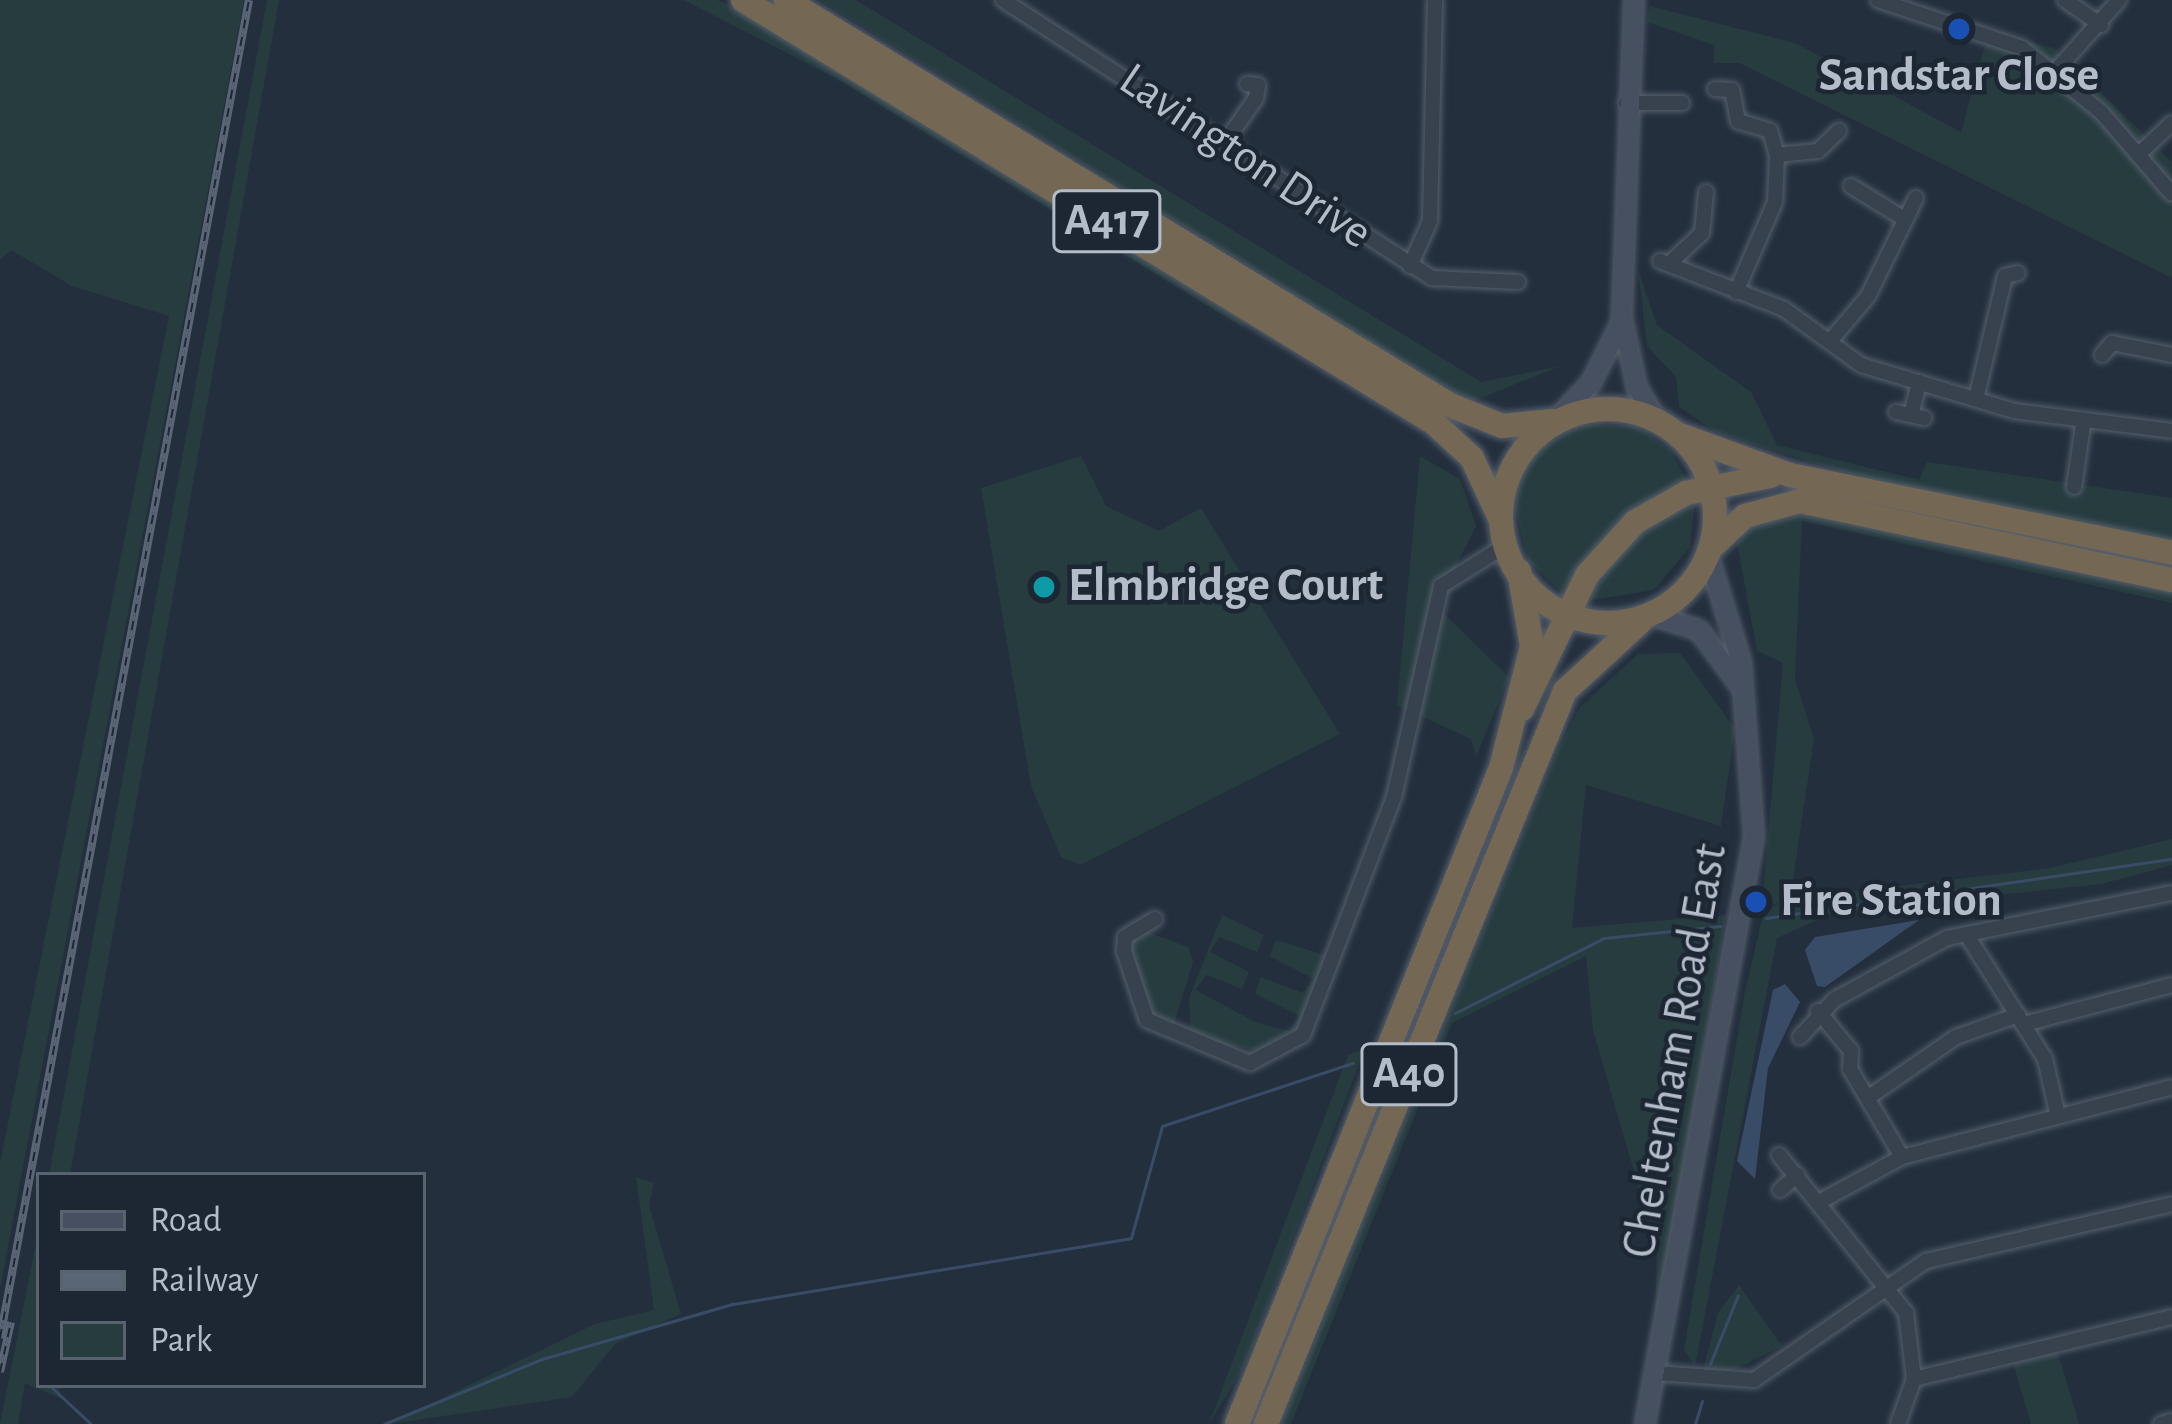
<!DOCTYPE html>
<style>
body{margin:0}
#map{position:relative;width:2172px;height:1424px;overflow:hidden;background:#242f3e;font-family:"Alegreya Sans",sans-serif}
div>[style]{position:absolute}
.green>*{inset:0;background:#263c3f}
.water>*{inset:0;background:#394c67}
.stream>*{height:3px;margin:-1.5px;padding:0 1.5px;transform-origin:1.5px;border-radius:1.5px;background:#394c67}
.roads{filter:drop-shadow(0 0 3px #565f6c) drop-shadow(0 0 3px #565f6c)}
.street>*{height:14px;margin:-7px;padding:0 7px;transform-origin:7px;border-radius:7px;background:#38414e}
.secondary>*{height:18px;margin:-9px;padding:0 9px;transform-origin:9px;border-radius:9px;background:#465061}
.highway>*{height:24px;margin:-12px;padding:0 12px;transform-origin:12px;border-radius:12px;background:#746855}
.highway>.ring{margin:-12px;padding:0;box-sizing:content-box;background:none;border:24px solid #746855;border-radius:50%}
.rail>*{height:8px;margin-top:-4px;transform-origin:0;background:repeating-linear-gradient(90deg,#1d2633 0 9px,#5a6575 0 18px);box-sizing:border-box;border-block:3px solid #5a6575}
.dots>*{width:33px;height:33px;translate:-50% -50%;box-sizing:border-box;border:6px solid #1d2633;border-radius:50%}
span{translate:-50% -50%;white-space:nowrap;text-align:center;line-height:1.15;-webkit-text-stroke:9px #1d2633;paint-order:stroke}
.shield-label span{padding:3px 9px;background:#1d2633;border:3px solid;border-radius:9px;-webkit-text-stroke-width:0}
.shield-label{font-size:45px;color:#b4bcc9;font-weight:700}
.poi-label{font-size:48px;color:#b4bcc9;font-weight:700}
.left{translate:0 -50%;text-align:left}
.street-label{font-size:48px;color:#b4bcc9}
.legend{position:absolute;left:36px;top:1172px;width:390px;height:216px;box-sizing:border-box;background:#1d2633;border:3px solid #59626f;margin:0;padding:15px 21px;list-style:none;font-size:36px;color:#b4bcc9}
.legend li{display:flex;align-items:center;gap:24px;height:60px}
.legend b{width:60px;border:3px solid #59626f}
</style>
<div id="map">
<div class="green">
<div style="clip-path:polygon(0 0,244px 0,0 1289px,0 1163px,169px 316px,72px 286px,11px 250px,0 260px)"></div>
<div style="clip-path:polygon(267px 0,279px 0,70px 1175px,49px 1175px)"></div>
<div style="clip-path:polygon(684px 0,718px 0,847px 70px,1246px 316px,1244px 328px,841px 81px)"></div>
<div style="clip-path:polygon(820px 0,856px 0,1481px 382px,1560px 366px,1469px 403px)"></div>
<div style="clip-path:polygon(1650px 6px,1795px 43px,1961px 132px,1989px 30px,2056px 49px,2172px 162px,2172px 278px,1739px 63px,1714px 63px,1714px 45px,1647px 22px)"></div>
<div style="clip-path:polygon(1638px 270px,1657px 325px,1751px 392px,1777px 445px,1919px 480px,1927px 462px,2172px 498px,2172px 548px,1915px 494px,1718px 433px,1679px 407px,1676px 377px,1647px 346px)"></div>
<div style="clip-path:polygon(1575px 424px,1637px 426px,1670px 450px,1688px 482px,1565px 596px,1528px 561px,1513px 498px,1530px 456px)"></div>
<div style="clip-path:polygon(1081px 456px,1106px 506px,1159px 531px,1201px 508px,1340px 734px,1080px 865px,1061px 857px,1031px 786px,981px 488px)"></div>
<div style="clip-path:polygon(1420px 456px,1460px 479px,1476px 526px,1436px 606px,1509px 677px,1476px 757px,1471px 739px,1397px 705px)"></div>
<div style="clip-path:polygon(1695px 499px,1690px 547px,1654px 590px,1580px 602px,1623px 543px)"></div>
<div style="clip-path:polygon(1802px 509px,2172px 592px,2172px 603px,1802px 521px,1795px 679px,1814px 739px,1790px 899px,2050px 868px,2172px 839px,2172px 865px,2102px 884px,1835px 912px,1777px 938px,1695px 1366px,1684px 1350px,1744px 996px,1764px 910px,1781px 903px,1762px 906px,1783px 663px,1757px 651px,1737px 543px,1754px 520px)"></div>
<div style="clip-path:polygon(1680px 653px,1735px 729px,1721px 826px,1586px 785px,1572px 928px,1726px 915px,1654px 1353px,1657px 1251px,1593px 1030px,1586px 956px,1452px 1023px,1291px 1424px,1281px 1424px,1558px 750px,1580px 707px,1638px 654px)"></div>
<div style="clip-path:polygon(1222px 915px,1264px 935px,1257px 952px,1219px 937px,1210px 952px,1249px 972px,1242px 989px,1206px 975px,1196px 990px,1255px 1022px,1289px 1031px,1300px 1016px,1255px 994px,1261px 977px,1303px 993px,1314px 979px,1269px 956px,1276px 940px,1328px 956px,1300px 1025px,1262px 1052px,1191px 1036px,1189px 998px)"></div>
<div style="clip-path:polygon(1143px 930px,1188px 947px,1193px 962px,1173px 1027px,1154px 1017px,1128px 947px)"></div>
<div style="clip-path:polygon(1365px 1048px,1245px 1365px,1209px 1424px,1348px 1055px)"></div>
<div style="clip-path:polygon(636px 1177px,654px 1183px,649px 1205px,681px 1314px,615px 1344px,572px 1397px,389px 1424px,595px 1324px,654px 1310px)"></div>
<div style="clip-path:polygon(39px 1228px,39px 1385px,58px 1385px,62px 1399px,25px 1383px,18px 1424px,0 1424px)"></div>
<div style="clip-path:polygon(1739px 1285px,1782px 1346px,1731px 1371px,1703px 1370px,1718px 1313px)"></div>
<div style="clip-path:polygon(2057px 1349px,2079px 1424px,2031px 1424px,2013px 1363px)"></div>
</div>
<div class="water">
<div style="clip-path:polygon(1919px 920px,1825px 987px,1817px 986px,1805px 950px,1815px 937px)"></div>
<div style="clip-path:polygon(1785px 984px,1800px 1002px,1768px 1068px,1755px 1179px,1737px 1161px,1773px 990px)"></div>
</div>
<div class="stream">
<div style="left:1766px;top:918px;width:410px;rotate:-8.3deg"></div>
<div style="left:1455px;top:1013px;width:167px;rotate:-26.7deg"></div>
<div style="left:1604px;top:938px;width:117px;rotate:-5.9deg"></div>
<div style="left:1710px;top:1364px;width:74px;rotate:-67.9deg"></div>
<div style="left:49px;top:1385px;width:57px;rotate:42.9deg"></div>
<div style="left:384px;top:1424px;width:171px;rotate:-22.4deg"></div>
<div style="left:542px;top:1359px;width:199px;rotate:-16.1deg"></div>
<div style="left:733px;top:1304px;width:403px;rotate:-9.4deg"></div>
<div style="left:1131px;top:1238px;width:116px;rotate:-74.5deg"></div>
<div style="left:1162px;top:1126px;width:201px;rotate:-18.3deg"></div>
<div style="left:1695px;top:1424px;width:24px;rotate:-73deg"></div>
</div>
<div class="roads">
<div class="street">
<div style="left:1003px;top:0;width:511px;rotate:32.94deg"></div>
<div style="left:1432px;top:278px;width:86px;rotate:2.7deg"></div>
<div style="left:1878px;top:0;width:152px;rotate:18.4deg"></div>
<div style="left:2022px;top:48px;width:102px;rotate:39deg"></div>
<div style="left:2101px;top:112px;width:108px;rotate:49.1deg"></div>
<div style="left:2065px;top:0;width:44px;rotate:34.8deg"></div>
<div style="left:2053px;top:74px;width:99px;rotate:-48.3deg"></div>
<div style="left:1715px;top:89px;width:17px;rotate:3deg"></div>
<div style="left:1732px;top:90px;width:32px;rotate:79deg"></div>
<div style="left:1738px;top:121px;width:34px;rotate:17deg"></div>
<div style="left:1770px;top:131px;width:25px;rotate:74deg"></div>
<div style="left:1777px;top:155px;width:47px;rotate:92.4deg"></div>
<div style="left:1775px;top:202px;width:98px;rotate:113.4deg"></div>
<div style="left:1626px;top:103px;width:56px"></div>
<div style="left:1224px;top:144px;width:56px;rotate:-55.2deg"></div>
<div style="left:1256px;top:98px;width:13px;rotate:-81deg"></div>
<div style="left:1258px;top:85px;width:11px;rotate:-175deg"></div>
<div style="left:2139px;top:154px;width:45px;rotate:-43.2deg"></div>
<div style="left:1777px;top:155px;width:41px;rotate:-5.6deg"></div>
<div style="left:1818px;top:151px;width:29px;rotate:-44deg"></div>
<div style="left:1851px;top:186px;width:59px;rotate:31.8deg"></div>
<div style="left:1660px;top:261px;width:133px;rotate:21.2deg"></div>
<div style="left:1784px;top:309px;width:95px;rotate:36deg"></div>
<div style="left:1861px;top:365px;width:160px;rotate:16.7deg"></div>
<div style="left:2014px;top:411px;width:159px;rotate:7.2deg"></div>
<div style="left:1670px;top:263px;width:44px;rotate:-43.2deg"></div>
<div style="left:1702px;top:233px;width:41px;rotate:-84.4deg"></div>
<div style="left:1410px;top:266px;width:49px;rotate:-66deg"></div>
<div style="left:1430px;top:221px;width:221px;rotate:-88.7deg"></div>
<div style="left:1831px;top:340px;width:57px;rotate:-49.9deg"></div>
<div style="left:1868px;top:296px;width:109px;rotate:-63.9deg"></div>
<div style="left:2102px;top:355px;width:16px;rotate:-50deg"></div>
<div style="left:2112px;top:343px;width:61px;rotate:11.3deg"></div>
<div style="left:1976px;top:399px;width:126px;rotate:-76.7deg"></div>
<div style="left:2005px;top:276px;width:13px;rotate:-13deg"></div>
<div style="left:1896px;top:412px;width:29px;rotate:12deg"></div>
<div style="left:1911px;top:415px;width:34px;rotate:-76deg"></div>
<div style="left:2074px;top:487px;width:63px;rotate:-81.7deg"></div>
<div style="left:1155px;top:919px;width:35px;rotate:149deg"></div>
<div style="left:1125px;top:937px;width:14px;rotate:94deg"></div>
<div style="left:1124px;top:951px;width:73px;rotate:71.6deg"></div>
<div style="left:1147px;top:1020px;width:112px;rotate:22.7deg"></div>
<div style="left:1250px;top:1063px;width:60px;rotate:-27.8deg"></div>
<div style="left:1303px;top:1035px;width:255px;rotate:-69.1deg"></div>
<div style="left:1394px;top:797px;width:216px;rotate:-77.4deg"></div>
<div style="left:1441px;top:586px;width:77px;rotate:-32.2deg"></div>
<div style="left:1970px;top:940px;width:141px;rotate:57.8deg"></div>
<div style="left:2045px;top:1059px;width:54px;rotate:77.2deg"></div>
<div style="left:1818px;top:1011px;width:52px;rotate:50.5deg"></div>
<div style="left:1851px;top:1051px;width:18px;rotate:93deg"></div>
<div style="left:1850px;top:1069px;width:102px;rotate:59.4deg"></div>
<div style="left:2024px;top:1024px;width:153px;rotate:-14.8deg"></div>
<div style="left:1800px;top:1037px;width:50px;rotate:-47.4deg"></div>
<div style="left:1834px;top:1000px;width:129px;rotate:-28.8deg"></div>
<div style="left:1947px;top:938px;width:229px;rotate:-11.3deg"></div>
<div style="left:1869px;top:1097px;width:106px;rotate:-34.6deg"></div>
<div style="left:1956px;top:1037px;width:66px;rotate:-19.5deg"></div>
<div style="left:1779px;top:1155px;width:203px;rotate:51.2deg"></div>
<div style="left:1906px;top:1313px;width:66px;rotate:83.1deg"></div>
<div style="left:1914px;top:1379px;width:48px;rotate:109.6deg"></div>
<div style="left:1780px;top:1190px;width:23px;rotate:-41deg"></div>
<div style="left:1821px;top:1201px;width:92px;rotate:-28.5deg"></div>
<div style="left:1902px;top:1157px;width:279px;rotate:-14.5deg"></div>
<div style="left:1656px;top:1373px;width:98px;rotate:4.1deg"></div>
<div style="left:1754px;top:1380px;width:209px;rotate:-34.7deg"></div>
<div style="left:1926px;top:1261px;width:253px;rotate:-13deg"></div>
<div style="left:1914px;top:1379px;width:265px;rotate:-13.5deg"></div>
<div style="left:2161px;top:1424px;width:11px;rotate:-15deg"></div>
</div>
<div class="secondary">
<div style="left:1634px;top:0;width:318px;rotate:92.2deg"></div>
<div style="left:1622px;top:318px;width:72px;rotate:77.9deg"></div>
<div style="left:1637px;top:388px;width:36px;rotate:58deg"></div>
<div style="left:1558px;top:418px;width:48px;rotate:-46.7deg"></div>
<div style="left:1591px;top:383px;width:67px;rotate:-63.4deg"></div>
<div style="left:1655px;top:616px;width:46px;rotate:17.7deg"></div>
<div style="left:1699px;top:630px;width:67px;rotate:53.5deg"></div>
<div style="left:1645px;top:1424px;width:597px;rotate:-79.48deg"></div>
<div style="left:1754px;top:837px;width:175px;rotate:-94.2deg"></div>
<div style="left:1741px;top:662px;width:109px;rotate:-107.1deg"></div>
</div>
<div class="highway">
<div style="left:743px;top:0;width:810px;rotate:31.47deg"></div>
<div style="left:1434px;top:423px;width:52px;rotate:42.6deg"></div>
<div style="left:1472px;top:458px;width:66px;rotate:65deg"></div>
<div style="left:786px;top:0;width:778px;rotate:31.38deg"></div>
<div style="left:1450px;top:405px;width:56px;rotate:22deg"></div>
<div style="left:1502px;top:426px;width:51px;rotate:-5.6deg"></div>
<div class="ring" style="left:1501px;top:409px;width:190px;height:190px"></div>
<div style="left:1680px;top:435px;width:117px;rotate:20deg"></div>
<div style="left:1790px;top:475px;width:390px;rotate:11.5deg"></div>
<div style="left:1714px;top:545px;width:42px;rotate:-43.1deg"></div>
<div style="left:1745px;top:516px;width:57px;rotate:-15.3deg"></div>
<div style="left:1800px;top:501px;width:380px;rotate:12deg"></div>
<div style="left:1522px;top:709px;width:149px;rotate:-64.1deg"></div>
<div style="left:1587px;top:575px;width:72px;rotate:-47.8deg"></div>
<div style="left:1635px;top:522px;width:59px;rotate:-29.6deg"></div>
<div style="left:1686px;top:493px;width:86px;rotate:-11.4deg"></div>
<div style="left:1237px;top:1424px;width:707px;rotate:-68.08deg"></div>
<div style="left:1501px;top:768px;width:126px;rotate:-75.7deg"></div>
<div style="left:1532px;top:646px;width:76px;rotate:-99.8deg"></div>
<div style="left:1266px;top:1424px;width:792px;rotate:-67.81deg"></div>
<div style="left:1565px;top:691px;width:102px;rotate:-42.6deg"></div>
</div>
</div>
<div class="rail">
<div style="left:0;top:1338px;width:1361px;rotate:-79.46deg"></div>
<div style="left:0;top:1372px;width:51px;rotate:-77.6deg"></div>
</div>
<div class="dots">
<div style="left:1959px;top:29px;background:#1a4fb4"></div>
<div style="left:1044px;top:587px;background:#0f9aa8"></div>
<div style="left:1756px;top:902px;background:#1a4fb4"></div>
</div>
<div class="shield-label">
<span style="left:1107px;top:221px">A417</span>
<span style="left:1409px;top:1074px">A40</span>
</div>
<div class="poi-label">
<span style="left:1959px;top:77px">Sandstar Close</span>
<span class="left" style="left:1068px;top:587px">Elmbridge Court</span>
<span class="left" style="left:1780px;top:902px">Fire Station</span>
</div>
<div class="street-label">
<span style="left:1245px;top:157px;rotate:34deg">Lavington Drive</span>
<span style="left:1676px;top:1051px;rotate:-80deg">Cheltenham Road East</span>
</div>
<ul class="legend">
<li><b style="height:15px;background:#465061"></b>Road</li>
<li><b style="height:15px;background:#5a6575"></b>Railway</li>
<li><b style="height:33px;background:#263c3f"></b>Park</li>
</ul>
</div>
